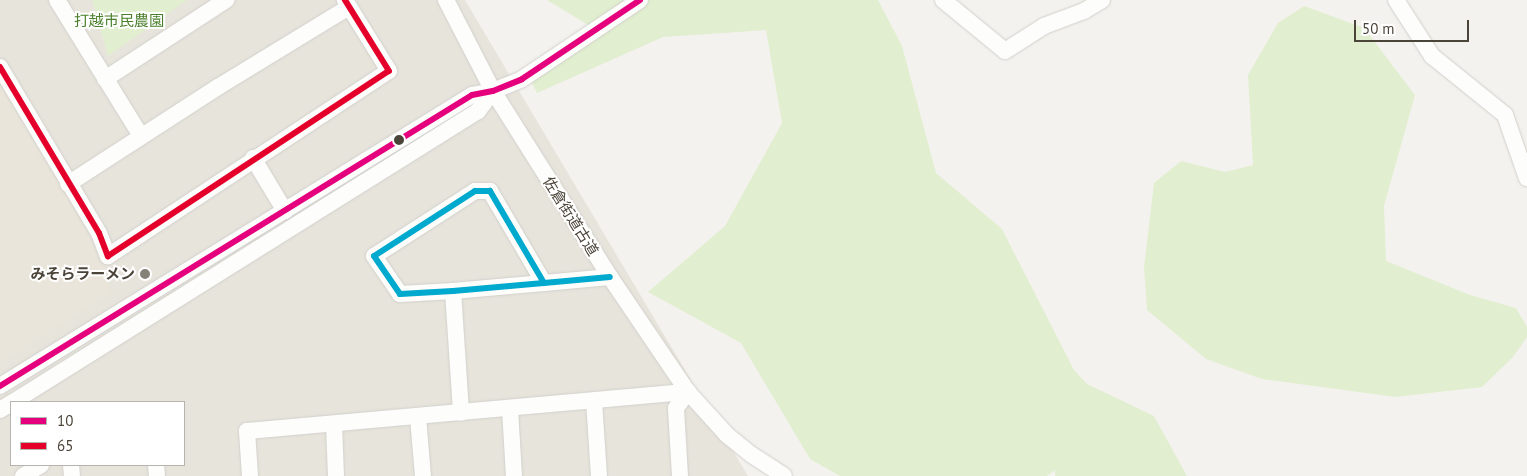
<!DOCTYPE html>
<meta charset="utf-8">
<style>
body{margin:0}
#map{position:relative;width:1527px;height:476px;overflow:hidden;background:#f4f2ee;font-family:"PT Sans","Noto Sans JP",sans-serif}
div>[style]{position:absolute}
.residential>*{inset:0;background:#e7e4dc}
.education>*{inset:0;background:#eae5da}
.green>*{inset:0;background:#e1eecf}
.roads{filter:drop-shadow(0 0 1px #d2d0cb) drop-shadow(0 0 1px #d2d0cb)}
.minor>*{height:16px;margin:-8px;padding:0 8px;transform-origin:8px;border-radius:8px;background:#fdfdfc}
.bus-1>*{height:6px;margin:-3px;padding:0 3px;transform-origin:3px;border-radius:3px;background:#e5007d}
.bus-2>*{height:6px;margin:-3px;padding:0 3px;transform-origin:3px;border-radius:3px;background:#e4002b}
.bus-3>*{height:6px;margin:-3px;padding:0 3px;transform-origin:3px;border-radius:3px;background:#00a9ce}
.dots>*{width:14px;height:14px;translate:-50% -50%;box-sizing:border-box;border:2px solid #fff;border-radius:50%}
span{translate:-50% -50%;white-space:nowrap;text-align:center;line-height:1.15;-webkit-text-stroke:4px #fff;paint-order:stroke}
.park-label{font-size:15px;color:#4a7f2a}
.street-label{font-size:15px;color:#4b4439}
.poi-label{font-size:15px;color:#4b4439;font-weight:700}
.right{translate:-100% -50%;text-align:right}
.legend{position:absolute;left:10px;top:401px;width:175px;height:65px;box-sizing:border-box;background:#fff;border:1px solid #b7b4b0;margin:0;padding:6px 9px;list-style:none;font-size:15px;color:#4b4439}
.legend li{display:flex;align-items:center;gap:10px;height:25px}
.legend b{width:25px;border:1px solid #b7b4b0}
.scale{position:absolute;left:1354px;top:20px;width:115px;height:22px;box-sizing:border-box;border:2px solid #4b4439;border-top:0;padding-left:6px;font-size:15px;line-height:18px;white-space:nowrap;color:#4b4439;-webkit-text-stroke:4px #fff;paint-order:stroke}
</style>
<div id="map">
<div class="residential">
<div style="clip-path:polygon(evenodd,0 0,465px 0,748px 476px,0 476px,0 0,11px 402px,184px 402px,184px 465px,11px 465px,11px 402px)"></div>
</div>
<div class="education">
<div style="clip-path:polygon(0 84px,89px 236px,111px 292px,0 364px)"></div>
</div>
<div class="green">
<div style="clip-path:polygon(92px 0,187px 0,108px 56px)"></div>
<div style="clip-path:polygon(547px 0,878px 0,902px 46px,936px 173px,1002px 229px,1074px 370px,1087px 384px,1154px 416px,1187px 476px,1055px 476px,1055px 470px,1047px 476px,840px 476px,810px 459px,741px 343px,648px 292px,725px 226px,782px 123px,766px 30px,663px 37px,537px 93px,529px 76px,598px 31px)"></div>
<div style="clip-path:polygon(1304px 6px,1364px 28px,1415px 95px,1384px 206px,1386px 261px,1470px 295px,1516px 308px,1527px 327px,1527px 337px,1513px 357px,1482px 387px,1395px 397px,1262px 379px,1206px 359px,1147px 310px,1144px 267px,1154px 183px,1181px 161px,1225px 172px,1253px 165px,1248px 75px,1278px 23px)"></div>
</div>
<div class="roads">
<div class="minor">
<div style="left:57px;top:0;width:160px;rotate:58.3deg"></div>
<div style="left:446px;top:0;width:102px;rotate:62.7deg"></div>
<div style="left:493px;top:91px;width:220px;rotate:57.8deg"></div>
<div style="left:610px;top:277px;width:139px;rotate:55.9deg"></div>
<div style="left:688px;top:392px;width:58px;rotate:47.8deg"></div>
<div style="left:727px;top:435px;width:32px;rotate:39deg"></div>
<div style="left:752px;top:455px;width:38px;rotate:33deg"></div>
<div style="left:943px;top:0;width:80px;rotate:39.4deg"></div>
<div style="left:1005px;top:51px;width:46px;rotate:-32.7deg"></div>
<div style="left:1044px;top:26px;width:43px;rotate:-20.6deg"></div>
<div style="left:1084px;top:11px;width:21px;rotate:-31deg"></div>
<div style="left:1396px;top:0;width:67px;rotate:57.3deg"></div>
<div style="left:1432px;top:56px;width:94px;rotate:38.9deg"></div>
<div style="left:1505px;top:115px;width:67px;rotate:70.8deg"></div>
<div style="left:0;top:67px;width:193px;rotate:59.2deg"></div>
<div style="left:99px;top:233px;width:25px;rotate:69deg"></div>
<div style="left:108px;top:256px;width:336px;rotate:-33.4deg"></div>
<div style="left:389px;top:71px;width:84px;rotate:-121.8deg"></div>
<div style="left:105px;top:79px;width:145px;rotate:-33.1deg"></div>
<div style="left:253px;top:158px;width:62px;rotate:58.9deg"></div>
<div style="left:68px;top:184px;width:179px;rotate:-32.9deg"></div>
<div style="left:218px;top:87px;width:153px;rotate:-31.4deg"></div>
<div style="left:544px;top:283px;width:107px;rotate:-120.4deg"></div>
<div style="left:490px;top:191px;width:15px;rotate:180deg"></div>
<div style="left:475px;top:191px;width:120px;rotate:147.2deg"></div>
<div style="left:374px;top:256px;width:46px;rotate:55.6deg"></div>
<div style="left:400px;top:294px;width:53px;rotate:-3.2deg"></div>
<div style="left:453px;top:291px;width:91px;rotate:-5deg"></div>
<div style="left:544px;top:283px;width:66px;rotate:-5.2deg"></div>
<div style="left:453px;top:291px;width:122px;rotate:86.2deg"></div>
<div style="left:0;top:386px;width:554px;rotate:-31.65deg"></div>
<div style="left:472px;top:95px;width:21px;rotate:-11deg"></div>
<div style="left:493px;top:91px;width:31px;rotate:-22deg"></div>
<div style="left:522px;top:79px;width:142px;rotate:-33.8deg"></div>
<div style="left:594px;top:401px;width:75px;rotate:86.2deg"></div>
<div style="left:13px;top:402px;width:549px;rotate:-32.04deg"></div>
<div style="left:478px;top:111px;width:25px;rotate:-53deg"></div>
<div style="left:510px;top:409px;width:67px;rotate:86.6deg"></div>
<div style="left:0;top:410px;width:13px;rotate:-32deg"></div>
<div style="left:418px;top:417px;width:59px;rotate:85.2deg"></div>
<div style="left:334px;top:424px;width:52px;rotate:87.8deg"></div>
<div style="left:71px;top:465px;width:11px;rotate:85deg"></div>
<div style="left:156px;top:465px;width:11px;rotate:85deg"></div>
<div style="left:23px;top:476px;width:21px;rotate:-31deg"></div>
<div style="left:250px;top:476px;width:45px;rotate:-93.8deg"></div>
<div style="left:247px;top:431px;width:443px;rotate:-5.1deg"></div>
<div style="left:680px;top:476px;width:68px;rotate:-93.4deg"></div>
<div style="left:676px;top:408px;width:20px;rotate:-53deg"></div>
</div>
</div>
<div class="bus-1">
<div style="left:0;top:386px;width:554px;rotate:-31.65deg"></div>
<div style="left:472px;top:95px;width:21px;rotate:-11deg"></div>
<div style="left:493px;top:91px;width:31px;rotate:-22deg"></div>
<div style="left:522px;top:79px;width:142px;rotate:-33.8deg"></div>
</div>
<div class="bus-2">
<div style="left:0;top:67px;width:193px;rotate:59.2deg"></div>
<div style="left:99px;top:233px;width:25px;rotate:69deg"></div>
<div style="left:108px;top:256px;width:336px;rotate:-33.4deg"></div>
<div style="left:389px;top:71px;width:84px;rotate:-121.8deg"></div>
</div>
<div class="bus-3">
<div style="left:544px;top:283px;width:107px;rotate:-120.4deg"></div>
<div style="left:490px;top:191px;width:15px;rotate:180deg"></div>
<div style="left:475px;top:191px;width:120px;rotate:147.2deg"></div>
<div style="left:374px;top:256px;width:46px;rotate:55.6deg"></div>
<div style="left:400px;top:294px;width:53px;rotate:-3.2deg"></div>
<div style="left:453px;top:291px;width:91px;rotate:-5deg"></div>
<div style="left:544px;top:283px;width:66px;rotate:-5.2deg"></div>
</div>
<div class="dots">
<div style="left:399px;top:140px;background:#4b4439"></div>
<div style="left:145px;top:274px;background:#868178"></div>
</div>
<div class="park-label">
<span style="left:119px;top:21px">打越市民農園</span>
</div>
<div class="street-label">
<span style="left:571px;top:216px;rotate:58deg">佐倉街道古道</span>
</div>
<div class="poi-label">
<span class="right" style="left:135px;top:274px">みそらラーメン</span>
</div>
<ul class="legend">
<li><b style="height:6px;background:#e5007d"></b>10</li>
<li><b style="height:6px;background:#e4002b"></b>65</li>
</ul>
<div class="scale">50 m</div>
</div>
